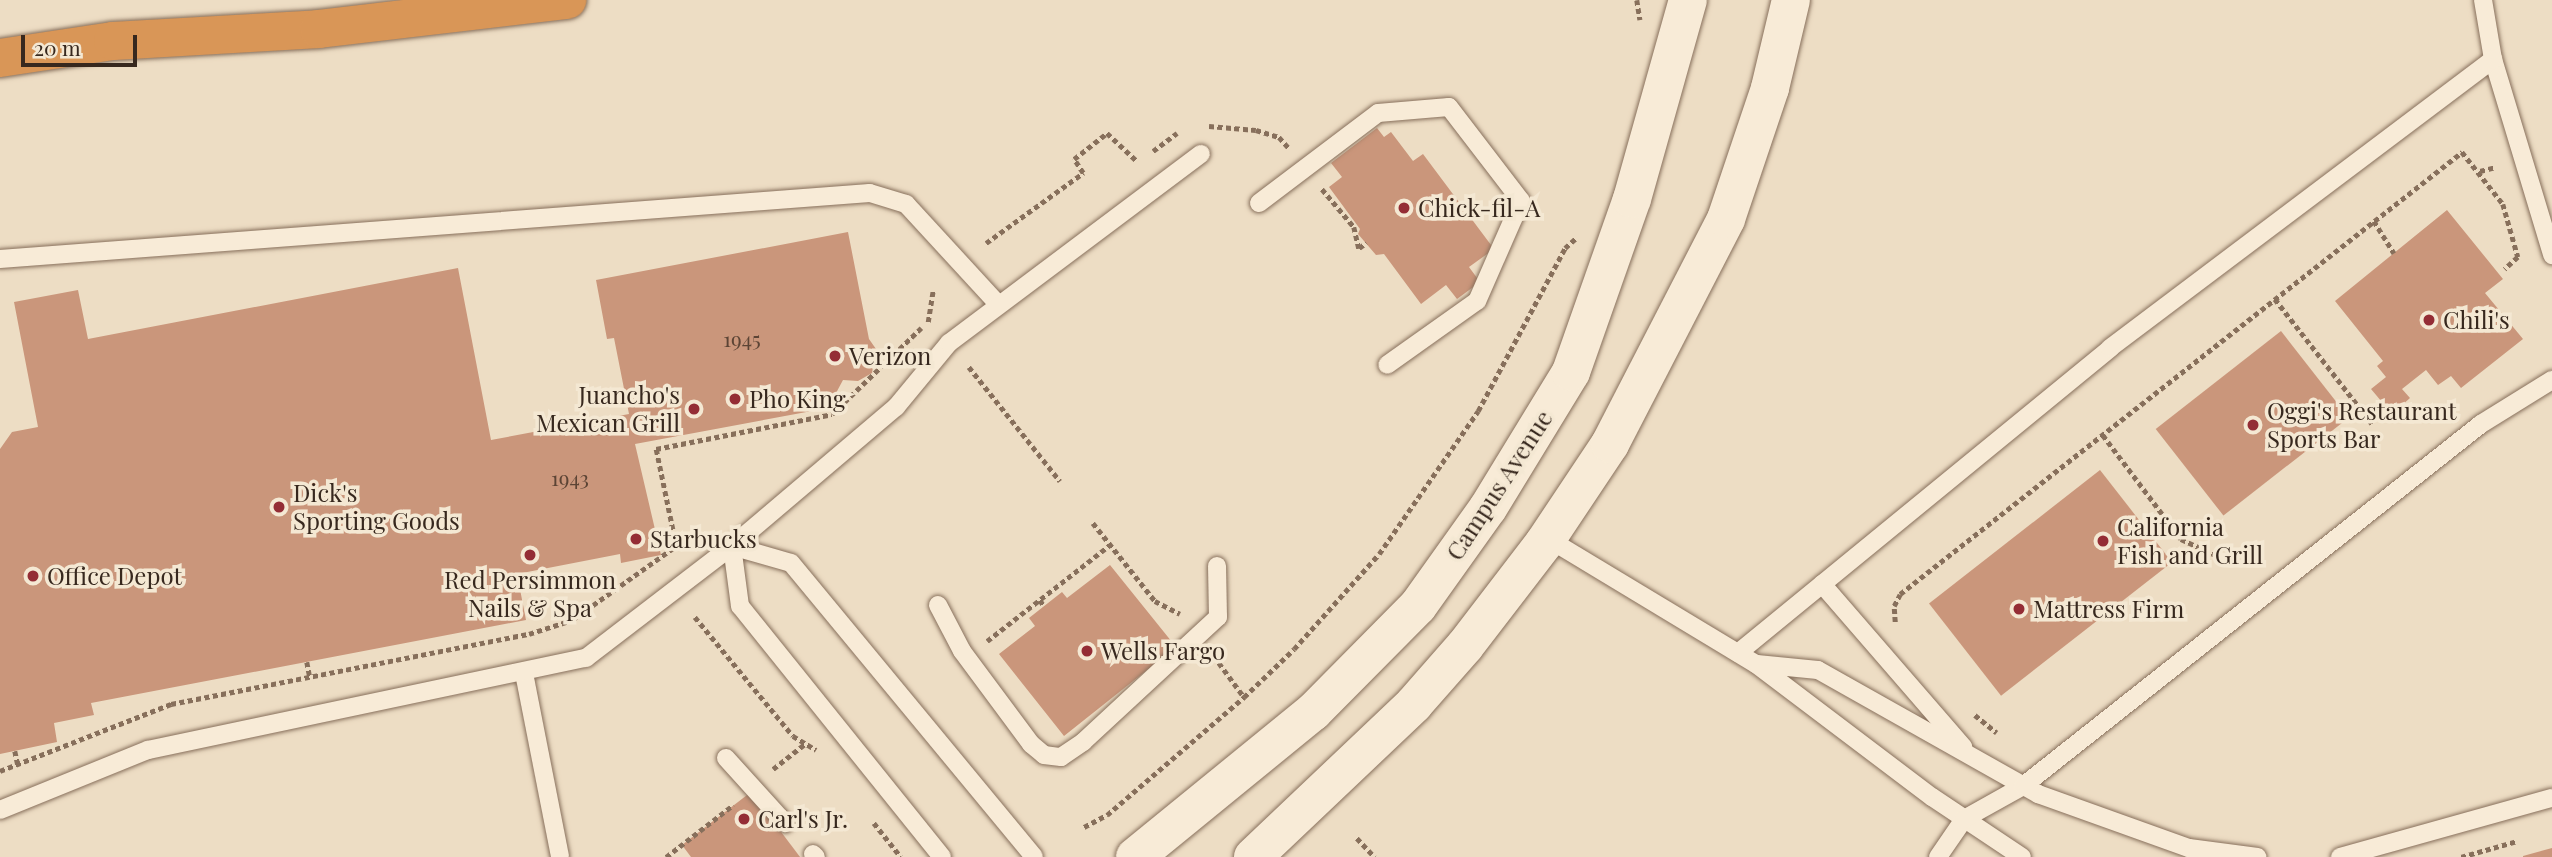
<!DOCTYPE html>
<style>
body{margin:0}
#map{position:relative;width:2552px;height:857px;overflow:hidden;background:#edddc4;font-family:"Playfair Display",serif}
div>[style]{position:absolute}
.building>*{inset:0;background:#ca967b;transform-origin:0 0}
.path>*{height:4.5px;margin-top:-2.25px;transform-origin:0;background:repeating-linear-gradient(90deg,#876f5b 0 5px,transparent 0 8.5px)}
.roads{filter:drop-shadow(0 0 2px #876f5b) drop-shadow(0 0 2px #876f5b)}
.service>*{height:18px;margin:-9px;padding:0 9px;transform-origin:9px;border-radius:9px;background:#f8ebd7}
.secondary>*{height:38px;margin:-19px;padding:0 19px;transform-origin:19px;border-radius:19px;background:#f8ebd7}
.motorway>*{height:38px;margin:-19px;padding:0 19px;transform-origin:19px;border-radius:19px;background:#d99657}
.dots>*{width:19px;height:19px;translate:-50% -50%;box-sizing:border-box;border:4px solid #f4e8d3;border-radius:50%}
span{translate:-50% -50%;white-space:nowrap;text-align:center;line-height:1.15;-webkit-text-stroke:7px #f4e8d3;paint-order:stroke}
.number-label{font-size:21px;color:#5c4435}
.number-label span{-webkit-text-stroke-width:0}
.poi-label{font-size:24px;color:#37281e}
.left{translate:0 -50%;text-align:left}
.right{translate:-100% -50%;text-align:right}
.street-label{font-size:24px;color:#37281e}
.scale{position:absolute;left:21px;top:35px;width:116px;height:32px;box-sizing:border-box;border:4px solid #37281e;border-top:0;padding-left:9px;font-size:21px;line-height:24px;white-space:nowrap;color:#37281e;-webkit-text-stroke:5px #f4e8d3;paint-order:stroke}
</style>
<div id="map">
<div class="building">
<div style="clip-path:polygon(1377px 128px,1384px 137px,1391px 132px,1413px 161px,1423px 154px,1494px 249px,1469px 267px,1480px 282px,1457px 299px,1446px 285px,1421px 304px,1384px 254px,1376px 255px,1358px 234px,1360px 229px,1329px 187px,1342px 177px,1331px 163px)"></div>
<div style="clip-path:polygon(2447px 210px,2503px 279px,2485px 293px,2523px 339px,2461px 388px,2451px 376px,2438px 385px,2426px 370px,2402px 389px,2410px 398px,2392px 414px,2371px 389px,2386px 377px,2377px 366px,2383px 361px,2335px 301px)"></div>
<div style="clip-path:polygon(848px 232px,869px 339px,876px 349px,872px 373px,858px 381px,843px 380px,828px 408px,635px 444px,661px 555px,621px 563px,620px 554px,517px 574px,526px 620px,91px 703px,94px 715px,54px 723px,57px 742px,0 754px,0 449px,12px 432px,38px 427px,14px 302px,78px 290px,88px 339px,458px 268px,491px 440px,629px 414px,614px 338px,607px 339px,596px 280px)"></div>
<div style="left:2281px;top:331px;width:110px;height:159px;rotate:52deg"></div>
<div style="left:2100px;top:470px;width:117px;height:217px;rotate:52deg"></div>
<div style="clip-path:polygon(1110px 565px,1176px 647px,1064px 736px,999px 654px,1035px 626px,1029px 618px,1062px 592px,1067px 598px)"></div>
<div style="clip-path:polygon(751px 792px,800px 857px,691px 857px,682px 845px)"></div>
<div style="clip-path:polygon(2552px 848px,2552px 857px,2523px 857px,2523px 856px)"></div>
</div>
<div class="path">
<div style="left:1637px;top:0;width:20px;rotate:81deg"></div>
<div style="left:1209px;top:126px;width:47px;rotate:4.9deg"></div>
<div style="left:1256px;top:130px;width:24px;rotate:17deg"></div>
<div style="left:1279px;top:137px;width:15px;rotate:48deg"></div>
<div style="left:1153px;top:151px;width:30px;rotate:-37deg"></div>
<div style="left:2480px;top:171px;width:16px;rotate:-14deg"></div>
<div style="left:1322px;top:189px;width:50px;rotate:49.9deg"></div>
<div style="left:1354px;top:227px;width:22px;rotate:77deg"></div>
<div style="left:1359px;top:248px;width:9px;rotate:-36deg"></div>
<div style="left:2374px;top:221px;width:38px;rotate:58deg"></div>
<div style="left:986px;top:243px;width:120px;rotate:-35.8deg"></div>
<div style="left:1083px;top:173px;width:17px;rotate:-123deg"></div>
<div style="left:1074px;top:159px;width:42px;rotate:-38.2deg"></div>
<div style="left:1107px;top:133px;width:42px;rotate:43.1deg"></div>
<div style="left:2275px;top:299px;width:160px;rotate:52.1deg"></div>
<div style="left:928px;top:322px;width:33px;rotate:-81deg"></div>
<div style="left:969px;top:367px;width:146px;rotate:51.4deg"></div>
<div style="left:2103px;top:435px;width:130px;rotate:53.1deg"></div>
<div style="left:2181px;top:539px;width:38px;rotate:25deg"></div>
<div style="left:1093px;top:523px;width:100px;rotate:51.5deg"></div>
<div style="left:1155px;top:601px;width:28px;rotate:27deg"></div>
<div style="left:1040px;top:600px;width:7px;rotate:56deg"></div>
<div style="left:695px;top:617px;width:154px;rotate:50.5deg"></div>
<div style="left:793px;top:736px;width:27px;rotate:31deg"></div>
<div style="left:1895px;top:622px;width:16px;rotate:-94deg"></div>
<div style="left:1894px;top:606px;width:13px;rotate:-63deg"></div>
<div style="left:1900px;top:594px;width:715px;rotate:-38.18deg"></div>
<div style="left:2462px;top:152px;width:66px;rotate:51.7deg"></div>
<div style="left:2503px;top:204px;width:55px;rotate:74.2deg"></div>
<div style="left:2518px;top:257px;width:18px;rotate:137deg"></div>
<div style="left:987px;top:641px;width:156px;rotate:-38deg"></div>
<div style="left:1214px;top:656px;width:51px;rotate:53.8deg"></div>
<div style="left:1244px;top:697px;width:69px;rotate:-43.8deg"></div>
<div style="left:1294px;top:649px;width:127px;rotate:-48.2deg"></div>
<div style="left:1379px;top:554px;width:174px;rotate:-55.3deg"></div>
<div style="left:1478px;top:411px;width:185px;rotate:-61.9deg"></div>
<div style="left:1565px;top:248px;width:15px;rotate:-42deg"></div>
<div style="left:307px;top:662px;width:15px;rotate:79deg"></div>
<div style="left:1975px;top:715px;width:28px;rotate:39deg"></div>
<div style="left:15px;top:751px;width:14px;rotate:78deg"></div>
<div style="left:773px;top:769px;width:42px;rotate:-38.2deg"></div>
<div style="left:0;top:771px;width:184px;rotate:-21.4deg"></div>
<div style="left:171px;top:704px;width:365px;rotate:-11.1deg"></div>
<div style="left:529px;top:634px;width:45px;rotate:-18deg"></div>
<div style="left:572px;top:620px;width:128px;rotate:-35.4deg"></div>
<div style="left:676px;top:546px;width:99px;rotate:-101.7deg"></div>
<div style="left:656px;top:449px;width:179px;rotate:-11.2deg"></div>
<div style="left:832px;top:414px;width:124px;rotate:-44deg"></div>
<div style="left:874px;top:823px;width:43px;rotate:51.5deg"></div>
<div style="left:1084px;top:827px;width:26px;rotate:-28deg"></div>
<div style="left:1107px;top:815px;width:181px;rotate:-40.7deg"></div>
<div style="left:1357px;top:838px;width:26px;rotate:47deg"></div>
<div style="left:666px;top:857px;width:85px;rotate:-37.8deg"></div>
<div style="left:2461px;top:857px;width:58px;rotate:-15.9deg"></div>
</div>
<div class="roads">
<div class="service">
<div style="left:2483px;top:0;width:60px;rotate:80.4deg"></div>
<div style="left:2493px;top:59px;width:205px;rotate:73.2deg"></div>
<div style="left:1259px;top:203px;width:149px;rotate:-37.1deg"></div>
<div style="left:1378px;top:113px;width:71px;rotate:-4.8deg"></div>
<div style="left:1449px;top:107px;width:118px;rotate:52.5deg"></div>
<div style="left:1521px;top:201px;width:109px;rotate:113.7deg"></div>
<div style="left:1477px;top:301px;width:110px;rotate:144.6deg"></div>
<div style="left:0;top:259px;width:872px;rotate:-4.34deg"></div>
<div style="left:870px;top:193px;width:38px;rotate:17deg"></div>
<div style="left:906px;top:204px;width:137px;rotate:47.4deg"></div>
<div style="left:1547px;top:538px;width:244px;rotate:31.1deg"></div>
<div style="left:1756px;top:664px;width:221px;rotate:37.1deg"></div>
<div style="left:1932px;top:797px;width:108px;rotate:33.7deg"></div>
<div style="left:1822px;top:584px;width:216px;rotate:49.1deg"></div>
<div style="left:938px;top:605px;width:52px;rotate:62.4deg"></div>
<div style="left:962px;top:651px;width:116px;rotate:53.4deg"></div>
<div style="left:1031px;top:744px;width:17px;rotate:40deg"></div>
<div style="left:1044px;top:755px;width:17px;rotate:7deg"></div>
<div style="left:1061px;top:757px;width:27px;rotate:-34deg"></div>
<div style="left:1083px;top:742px;width:184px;rotate:-42.8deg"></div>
<div style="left:1218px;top:617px;width:51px;rotate:-91.1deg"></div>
<div style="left:1738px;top:653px;width:481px;rotate:-39.3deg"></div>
<div style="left:2110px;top:348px;width:480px;rotate:-37deg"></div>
<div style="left:1757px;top:664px;width:61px;rotate:5.6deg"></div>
<div style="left:1818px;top:670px;width:253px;rotate:29.4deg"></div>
<div style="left:2038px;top:794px;width:160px;rotate:19.7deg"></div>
<div style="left:2189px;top:848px;width:69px;rotate:7.5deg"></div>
<div style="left:524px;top:673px;width:187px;rotate:78.9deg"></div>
<div style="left:726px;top:758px;width:88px;rotate:47.8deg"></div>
<div style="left:0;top:810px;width:160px;rotate:-22.1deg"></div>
<div style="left:148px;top:750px;width:448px;rotate:-11.9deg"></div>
<div style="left:586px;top:658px;width:184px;rotate:-37.5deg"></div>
<div style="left:732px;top:546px;width:215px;rotate:-40.3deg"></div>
<div style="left:896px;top:407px;width:83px;rotate:-50.4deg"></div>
<div style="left:949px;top:343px;width:315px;rotate:-36.9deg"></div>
<div style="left:813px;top:854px;width:4px;rotate:45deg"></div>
<div style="left:942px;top:857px;width:322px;rotate:-128.8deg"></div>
<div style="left:740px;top:606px;width:61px;rotate:-97.6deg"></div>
<div style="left:732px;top:546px;width:61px;rotate:16.1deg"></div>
<div style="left:791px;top:563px;width:381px;rotate:50.4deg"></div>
<div style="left:1938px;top:857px;width:46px;rotate:-55.6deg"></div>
<div style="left:1964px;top:819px;width:68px;rotate:-29.2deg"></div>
<div style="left:2023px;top:786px;width:584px;rotate:-38.32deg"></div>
<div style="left:2481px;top:424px;width:84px;rotate:-31.8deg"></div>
<div style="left:2340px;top:857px;width:220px;rotate:-15.6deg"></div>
</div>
<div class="secondary">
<div style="left:1135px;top:857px;width:230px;rotate:-39.2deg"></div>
<div style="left:1313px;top:712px;width:149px;rotate:-45.3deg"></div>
<div style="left:1418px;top:606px;width:120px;rotate:-54.5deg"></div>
<div style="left:1488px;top:508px;width:159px;rotate:-58.6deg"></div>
<div style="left:1571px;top:372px;width:183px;rotate:-70.6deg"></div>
<div style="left:1632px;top:199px;width:207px;rotate:-74.3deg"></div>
<div style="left:1253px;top:857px;width:222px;rotate:-43.5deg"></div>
<div style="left:1414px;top:704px;width:77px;rotate:-48.7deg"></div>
<div style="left:1465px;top:646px;width:130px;rotate:-52.5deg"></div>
<div style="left:1544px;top:543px;width:119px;rotate:-56.3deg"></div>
<div style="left:1610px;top:444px;width:253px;rotate:-62.7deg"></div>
<div style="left:1726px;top:219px;width:138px;rotate:-71.4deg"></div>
<div style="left:1770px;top:88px;width:90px;rotate:-76.6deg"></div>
</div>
<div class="motorway">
<div style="left:0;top:58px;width:114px;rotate:-8.6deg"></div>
<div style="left:113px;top:41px;width:206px;rotate:-3.3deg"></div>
<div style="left:319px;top:29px;width:250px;rotate:-6.7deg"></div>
</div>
</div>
<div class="dots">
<div style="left:1404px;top:208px;background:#942d35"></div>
<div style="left:2429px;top:320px;background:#942d35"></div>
<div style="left:835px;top:356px;background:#942d35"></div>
<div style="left:735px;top:399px;background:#942d35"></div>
<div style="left:694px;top:409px;background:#942d35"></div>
<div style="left:2253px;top:425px;background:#942d35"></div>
<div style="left:279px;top:507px;background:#942d35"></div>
<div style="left:636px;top:539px;background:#942d35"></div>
<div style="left:2103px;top:541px;background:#942d35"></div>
<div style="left:530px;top:555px;background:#942d35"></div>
<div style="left:33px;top:576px;background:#942d35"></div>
<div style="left:2019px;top:609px;background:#942d35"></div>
<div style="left:1087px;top:651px;background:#942d35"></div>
<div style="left:744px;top:819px;background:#942d35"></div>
</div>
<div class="number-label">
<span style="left:742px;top:338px">1945</span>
<span style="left:570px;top:477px">1943</span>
</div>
<div class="poi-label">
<span class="left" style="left:1418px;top:208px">Chick-fil-A</span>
<span class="left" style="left:2443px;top:320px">Chili's</span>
<span class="left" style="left:849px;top:356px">Verizon</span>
<span class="right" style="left:680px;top:409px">Juancho's<br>Mexican Grill</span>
<span class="left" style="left:749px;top:399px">Pho King</span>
<span class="left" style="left:2267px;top:425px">Oggi's Restaurant<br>Sports Bar</span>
<span class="left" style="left:293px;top:507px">Dick's<br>Sporting Goods</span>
<span class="left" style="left:2117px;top:541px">California<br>Fish and Grill</span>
<span class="left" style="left:650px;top:539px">Starbucks</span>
<span class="left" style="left:47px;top:576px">Office Depot</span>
<span style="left:530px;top:594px">Red Persimmon<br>Nails &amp; Spa</span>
<span class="left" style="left:2033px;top:609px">Mattress Firm</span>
<span class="left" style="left:1101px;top:651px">Wells Fargo</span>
<span class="left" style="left:758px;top:819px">Carl's Jr.</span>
</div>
<div class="street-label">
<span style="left:1499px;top:485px;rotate:-57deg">Campus Avenue</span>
</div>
<div class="scale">20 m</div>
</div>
